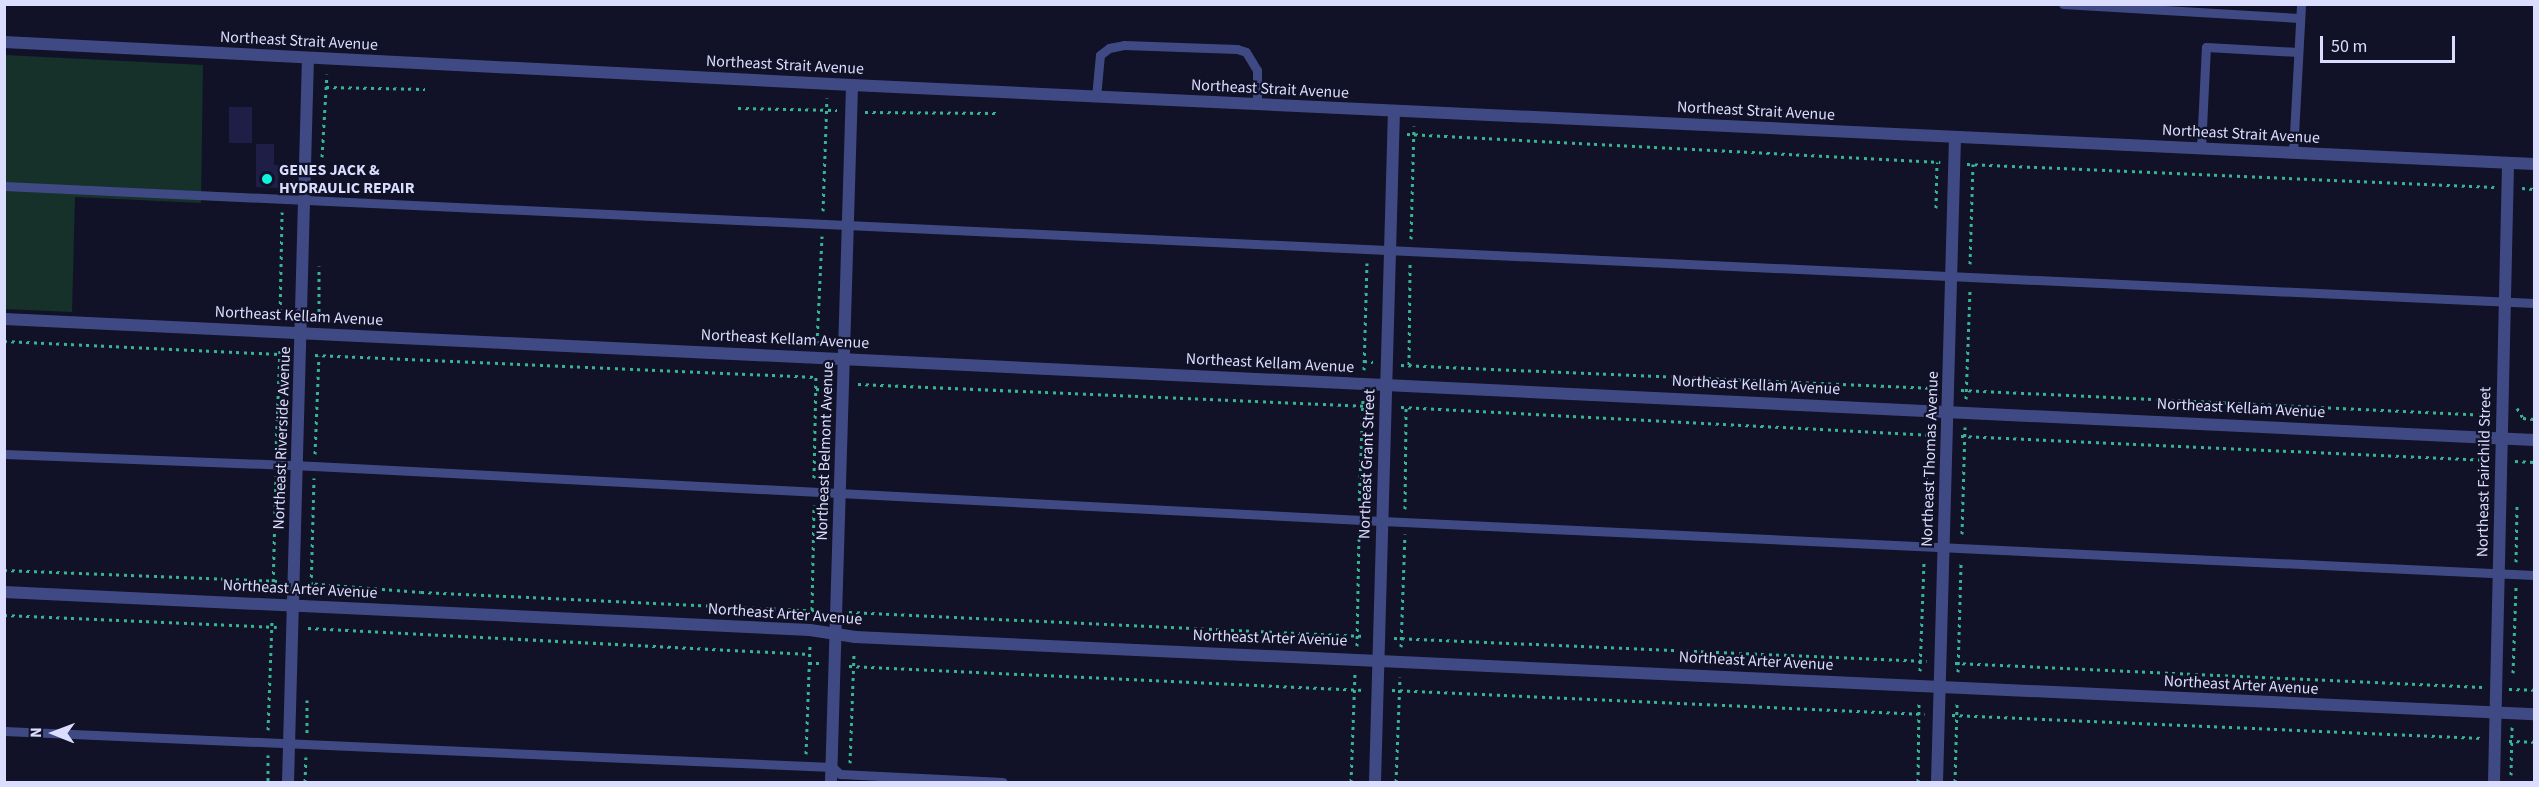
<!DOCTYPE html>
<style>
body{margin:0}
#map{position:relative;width:2539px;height:787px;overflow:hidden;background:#111227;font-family:"Source Sans 3",sans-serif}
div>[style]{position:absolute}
.green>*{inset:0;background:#15312a}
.building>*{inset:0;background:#1f1e47;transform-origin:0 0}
.path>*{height:3px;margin-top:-1.5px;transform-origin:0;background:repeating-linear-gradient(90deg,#37b493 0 3px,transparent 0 7.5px)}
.service>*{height:9px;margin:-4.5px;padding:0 4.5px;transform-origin:4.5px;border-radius:4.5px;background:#3f4a84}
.minor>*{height:12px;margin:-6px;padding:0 6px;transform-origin:6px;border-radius:6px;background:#3f4a84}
.dots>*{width:16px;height:16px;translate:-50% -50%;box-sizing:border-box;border:3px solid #111227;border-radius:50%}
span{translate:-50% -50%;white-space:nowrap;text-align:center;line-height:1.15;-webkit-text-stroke:4.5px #111227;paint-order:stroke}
.street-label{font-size:16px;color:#daddfd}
.poi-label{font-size:16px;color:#daddfd;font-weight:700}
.left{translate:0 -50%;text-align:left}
.frame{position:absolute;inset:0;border:6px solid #daddfd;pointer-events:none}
.north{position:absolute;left:24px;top:703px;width:60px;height:60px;-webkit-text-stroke:4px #111227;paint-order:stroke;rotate:271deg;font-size:16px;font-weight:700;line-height:24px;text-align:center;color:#daddfd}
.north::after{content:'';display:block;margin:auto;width:21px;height:27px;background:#daddfd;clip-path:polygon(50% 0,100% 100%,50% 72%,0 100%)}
.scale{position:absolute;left:2320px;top:36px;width:135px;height:27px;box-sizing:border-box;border:3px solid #daddfd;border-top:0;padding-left:8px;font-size:18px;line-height:21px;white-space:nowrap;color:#daddfd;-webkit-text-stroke:4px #111227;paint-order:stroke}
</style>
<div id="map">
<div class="green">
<div style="clip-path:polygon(5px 55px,203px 65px,201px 203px,75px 197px,72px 312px,5px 309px)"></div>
</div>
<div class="building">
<div style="left:229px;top:107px;width:23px;height:36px"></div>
<div style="clip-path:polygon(256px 144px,274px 144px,274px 165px,279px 165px,278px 188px,256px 187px)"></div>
</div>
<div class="path">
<div style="left:326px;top:87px;width:99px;rotate:1.2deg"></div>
<div style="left:738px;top:108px;width:99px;rotate:1.2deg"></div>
<div style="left:865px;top:112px;width:133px;rotate:0.4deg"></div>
<div style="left:1407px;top:134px;width:534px;rotate:3.01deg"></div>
<div style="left:322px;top:157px;width:83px;rotate:-86.6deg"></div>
<div style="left:1967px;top:164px;width:528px;rotate:2.5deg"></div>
<div style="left:2522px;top:188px;width:12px;rotate:5deg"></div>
<div style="left:1936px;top:208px;width:46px;rotate:-88.8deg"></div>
<div style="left:823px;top:211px;width:113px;rotate:-88deg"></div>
<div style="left:1411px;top:239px;width:113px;rotate:-88.5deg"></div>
<div style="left:1970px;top:264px;width:100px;rotate:-88.3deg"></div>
<div style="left:280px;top:319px;width:107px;rotate:-88.9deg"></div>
<div style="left:319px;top:319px;width:53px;rotate:-90deg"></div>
<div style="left:4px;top:341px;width:280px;rotate:2.7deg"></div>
<div style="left:817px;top:343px;width:107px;rotate:-87.3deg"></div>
<div style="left:315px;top:355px;width:501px;rotate:2.51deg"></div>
<div style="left:1364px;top:361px;width:9px;rotate:6deg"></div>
<div style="left:1401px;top:365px;width:533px;rotate:2.47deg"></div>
<div style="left:1409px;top:365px;width:101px;rotate:-89.4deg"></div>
<div style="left:1364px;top:370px;width:107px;rotate:-88.4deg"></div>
<div style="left:858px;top:384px;width:512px;rotate:2.46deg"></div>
<div style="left:816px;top:389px;width:13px;rotate:4deg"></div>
<div style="left:1961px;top:390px;width:528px;rotate:2.72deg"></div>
<div style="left:1966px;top:399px;width:110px;rotate:-87.9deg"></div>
<div style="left:1401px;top:407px;width:533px;rotate:3.01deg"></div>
<div style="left:2517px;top:408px;width:12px;rotate:59deg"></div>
<div style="left:2523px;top:418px;width:11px;rotate:5deg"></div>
<div style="left:1961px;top:436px;width:528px;rotate:2.61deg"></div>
<div style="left:276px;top:451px;width:104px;rotate:-87.8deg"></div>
<div style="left:315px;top:454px;width:98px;rotate:-87.7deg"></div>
<div style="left:2515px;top:461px;width:19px;rotate:3deg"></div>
<div style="left:814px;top:478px;width:101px;rotate:-88.9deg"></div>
<div style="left:1359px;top:508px;width:110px;rotate:-87.9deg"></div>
<div style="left:1405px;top:509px;width:101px;rotate:-89.4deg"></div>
<div style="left:1925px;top:533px;width:108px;rotate:-88.4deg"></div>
<div style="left:1962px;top:534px;width:107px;rotate:-88.4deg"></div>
<div style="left:2516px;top:562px;width:57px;rotate:-89deg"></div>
<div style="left:4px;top:570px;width:275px;rotate:2.3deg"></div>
<div style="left:307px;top:583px;width:114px;rotate:4.5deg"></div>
<div style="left:421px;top:592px;width:401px;rotate:2.7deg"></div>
<div style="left:273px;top:589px;width:113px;rotate:-88.5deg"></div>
<div style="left:311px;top:592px;width:114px;rotate:-88.5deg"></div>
<div style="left:812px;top:610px;width:105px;rotate:-88.9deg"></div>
<div style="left:849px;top:612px;width:516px;rotate:2.67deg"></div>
<div style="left:4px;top:615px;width:273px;rotate:2.5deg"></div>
<div style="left:308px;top:628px;width:502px;rotate:2.97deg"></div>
<div style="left:1394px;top:638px;width:533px;rotate:2.47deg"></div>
<div style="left:1357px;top:646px;width:113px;rotate:-89deg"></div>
<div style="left:1401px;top:647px;width:113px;rotate:-88deg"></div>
<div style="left:809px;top:663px;width:13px"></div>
<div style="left:1955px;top:663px;width:528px;rotate:2.61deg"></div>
<div style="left:849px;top:666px;width:516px;rotate:2.67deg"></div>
<div style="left:1920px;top:671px;width:111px;rotate:-87.9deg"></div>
<div style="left:1958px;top:672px;width:110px;rotate:-88.4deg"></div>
<div style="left:2513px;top:673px;width:87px;rotate:-88deg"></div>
<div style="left:2509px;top:689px;width:25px;rotate:2deg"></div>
<div style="left:1392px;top:690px;width:533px;rotate:2.58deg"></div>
<div style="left:1952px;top:715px;width:530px;rotate:2.48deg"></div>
<div style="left:268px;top:730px;width:110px;rotate:-87.9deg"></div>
<div style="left:307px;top:733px;width:33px;rotate:-90deg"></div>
<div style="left:2509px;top:741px;width:25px;rotate:2deg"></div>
<div style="left:806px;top:754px;width:111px;rotate:-87.9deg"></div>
<div style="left:268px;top:755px;width:27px;rotate:90deg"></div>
<div style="left:850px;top:763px;width:111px;rotate:-87.9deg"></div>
<div style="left:2511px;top:775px;width:48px;rotate:-88.8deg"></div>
<div style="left:305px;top:782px;width:25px;rotate:-88deg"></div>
<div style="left:1351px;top:782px;width:109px;rotate:-87.9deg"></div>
<div style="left:1396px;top:782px;width:105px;rotate:-87.8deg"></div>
<div style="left:1918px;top:782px;width:81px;rotate:-89.3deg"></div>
<div style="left:1955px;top:782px;width:79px;rotate:-88.5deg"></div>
</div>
<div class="service">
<div style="left:2063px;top:4px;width:237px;rotate:3.4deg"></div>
<div style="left:1096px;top:97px;width:42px;rotate:-84.6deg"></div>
<div style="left:1100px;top:55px;width:11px;rotate:-38deg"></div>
<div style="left:1109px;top:48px;width:15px;rotate:-11deg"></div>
<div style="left:1124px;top:45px;width:113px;rotate:2deg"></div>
<div style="left:1237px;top:49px;width:9px;rotate:18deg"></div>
<div style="left:1246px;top:52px;width:21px;rotate:59deg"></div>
<div style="left:1257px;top:70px;width:35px;rotate:90deg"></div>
<div style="left:2201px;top:148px;width:101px;rotate:-87.2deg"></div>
<div style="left:2206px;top:47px;width:92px;rotate:3.1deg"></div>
<div style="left:2293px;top:153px;width:149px;rotate:-86.9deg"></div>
<div style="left:4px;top:186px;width:2533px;rotate:2.65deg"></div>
<div style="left:4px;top:454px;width:310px;rotate:2.2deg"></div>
<div style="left:314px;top:466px;width:1069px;rotate:2.95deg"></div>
<div style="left:1382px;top:521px;width:1153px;rotate:2.68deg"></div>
<div style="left:4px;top:731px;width:829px;rotate:2.49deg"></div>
<div style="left:832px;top:767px;width:11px;rotate:41deg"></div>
<div style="left:840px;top:774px;width:163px;rotate:2.8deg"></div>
</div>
<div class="minor">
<div style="left:4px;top:42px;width:849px;rotate:2.9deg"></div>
<div style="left:852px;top:85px;width:1684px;rotate:2.69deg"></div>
<div style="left:4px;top:319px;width:2533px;rotate:2.74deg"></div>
<div style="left:4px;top:592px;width:807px;rotate:2.7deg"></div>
<div style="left:810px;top:630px;width:46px;rotate:8.8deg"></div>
<div style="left:855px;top:637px;width:1681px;rotate:2.63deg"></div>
<div style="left:288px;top:782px;width:724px;rotate:-88.42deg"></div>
<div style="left:831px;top:782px;width:697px;rotate:-88.27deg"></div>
<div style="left:1375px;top:782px;width:671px;rotate:-88.38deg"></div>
<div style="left:1937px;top:782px;width:645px;rotate:-88.4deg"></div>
<div style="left:2494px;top:782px;width:619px;rotate:-88.7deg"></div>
</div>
<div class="dots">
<div style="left:267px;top:179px;background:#11f2dc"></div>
</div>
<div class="street-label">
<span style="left:299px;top:41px;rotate:3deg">Northeast Strait Avenue</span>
<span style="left:785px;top:65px;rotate:3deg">Northeast Strait Avenue</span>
<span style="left:1270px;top:89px;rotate:3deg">Northeast Strait Avenue</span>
<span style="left:1756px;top:111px;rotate:3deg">Northeast Strait Avenue</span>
<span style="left:2241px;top:134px;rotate:3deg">Northeast Strait Avenue</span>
<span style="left:299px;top:316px;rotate:3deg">Northeast Kellam Avenue</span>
<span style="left:785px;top:339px;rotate:3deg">Northeast Kellam Avenue</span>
<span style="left:1270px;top:363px;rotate:3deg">Northeast Kellam Avenue</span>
<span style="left:1756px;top:385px;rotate:3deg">Northeast Kellam Avenue</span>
<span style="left:2241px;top:408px;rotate:3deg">Northeast Kellam Avenue</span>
<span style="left:282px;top:438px;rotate:-88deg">Northeast Riverside Avenue</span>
<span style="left:825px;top:451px;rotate:-88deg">Northeast Belmont Avenue</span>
<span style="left:1930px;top:459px;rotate:-88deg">Northeast Thomas Avenue</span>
<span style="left:1367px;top:464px;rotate:-88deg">Northeast Grant Street</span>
<span style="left:2484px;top:472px;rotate:-89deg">Northeast Fairchild Street</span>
<span style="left:300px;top:589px;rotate:3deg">Northeast Arter Avenue</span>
<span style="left:785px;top:614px;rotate:4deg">Northeast Arter Avenue</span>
<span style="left:1270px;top:638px;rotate:2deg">Northeast Arter Avenue</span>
<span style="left:1756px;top:661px;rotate:3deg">Northeast Arter Avenue</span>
<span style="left:2241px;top:685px;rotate:3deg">Northeast Arter Avenue</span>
</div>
<div class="poi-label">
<span class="left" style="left:279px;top:179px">GENES JACK &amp;<br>HYDRAULIC REPAIR</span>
</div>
<div class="frame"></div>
<div class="north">N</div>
<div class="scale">50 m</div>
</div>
